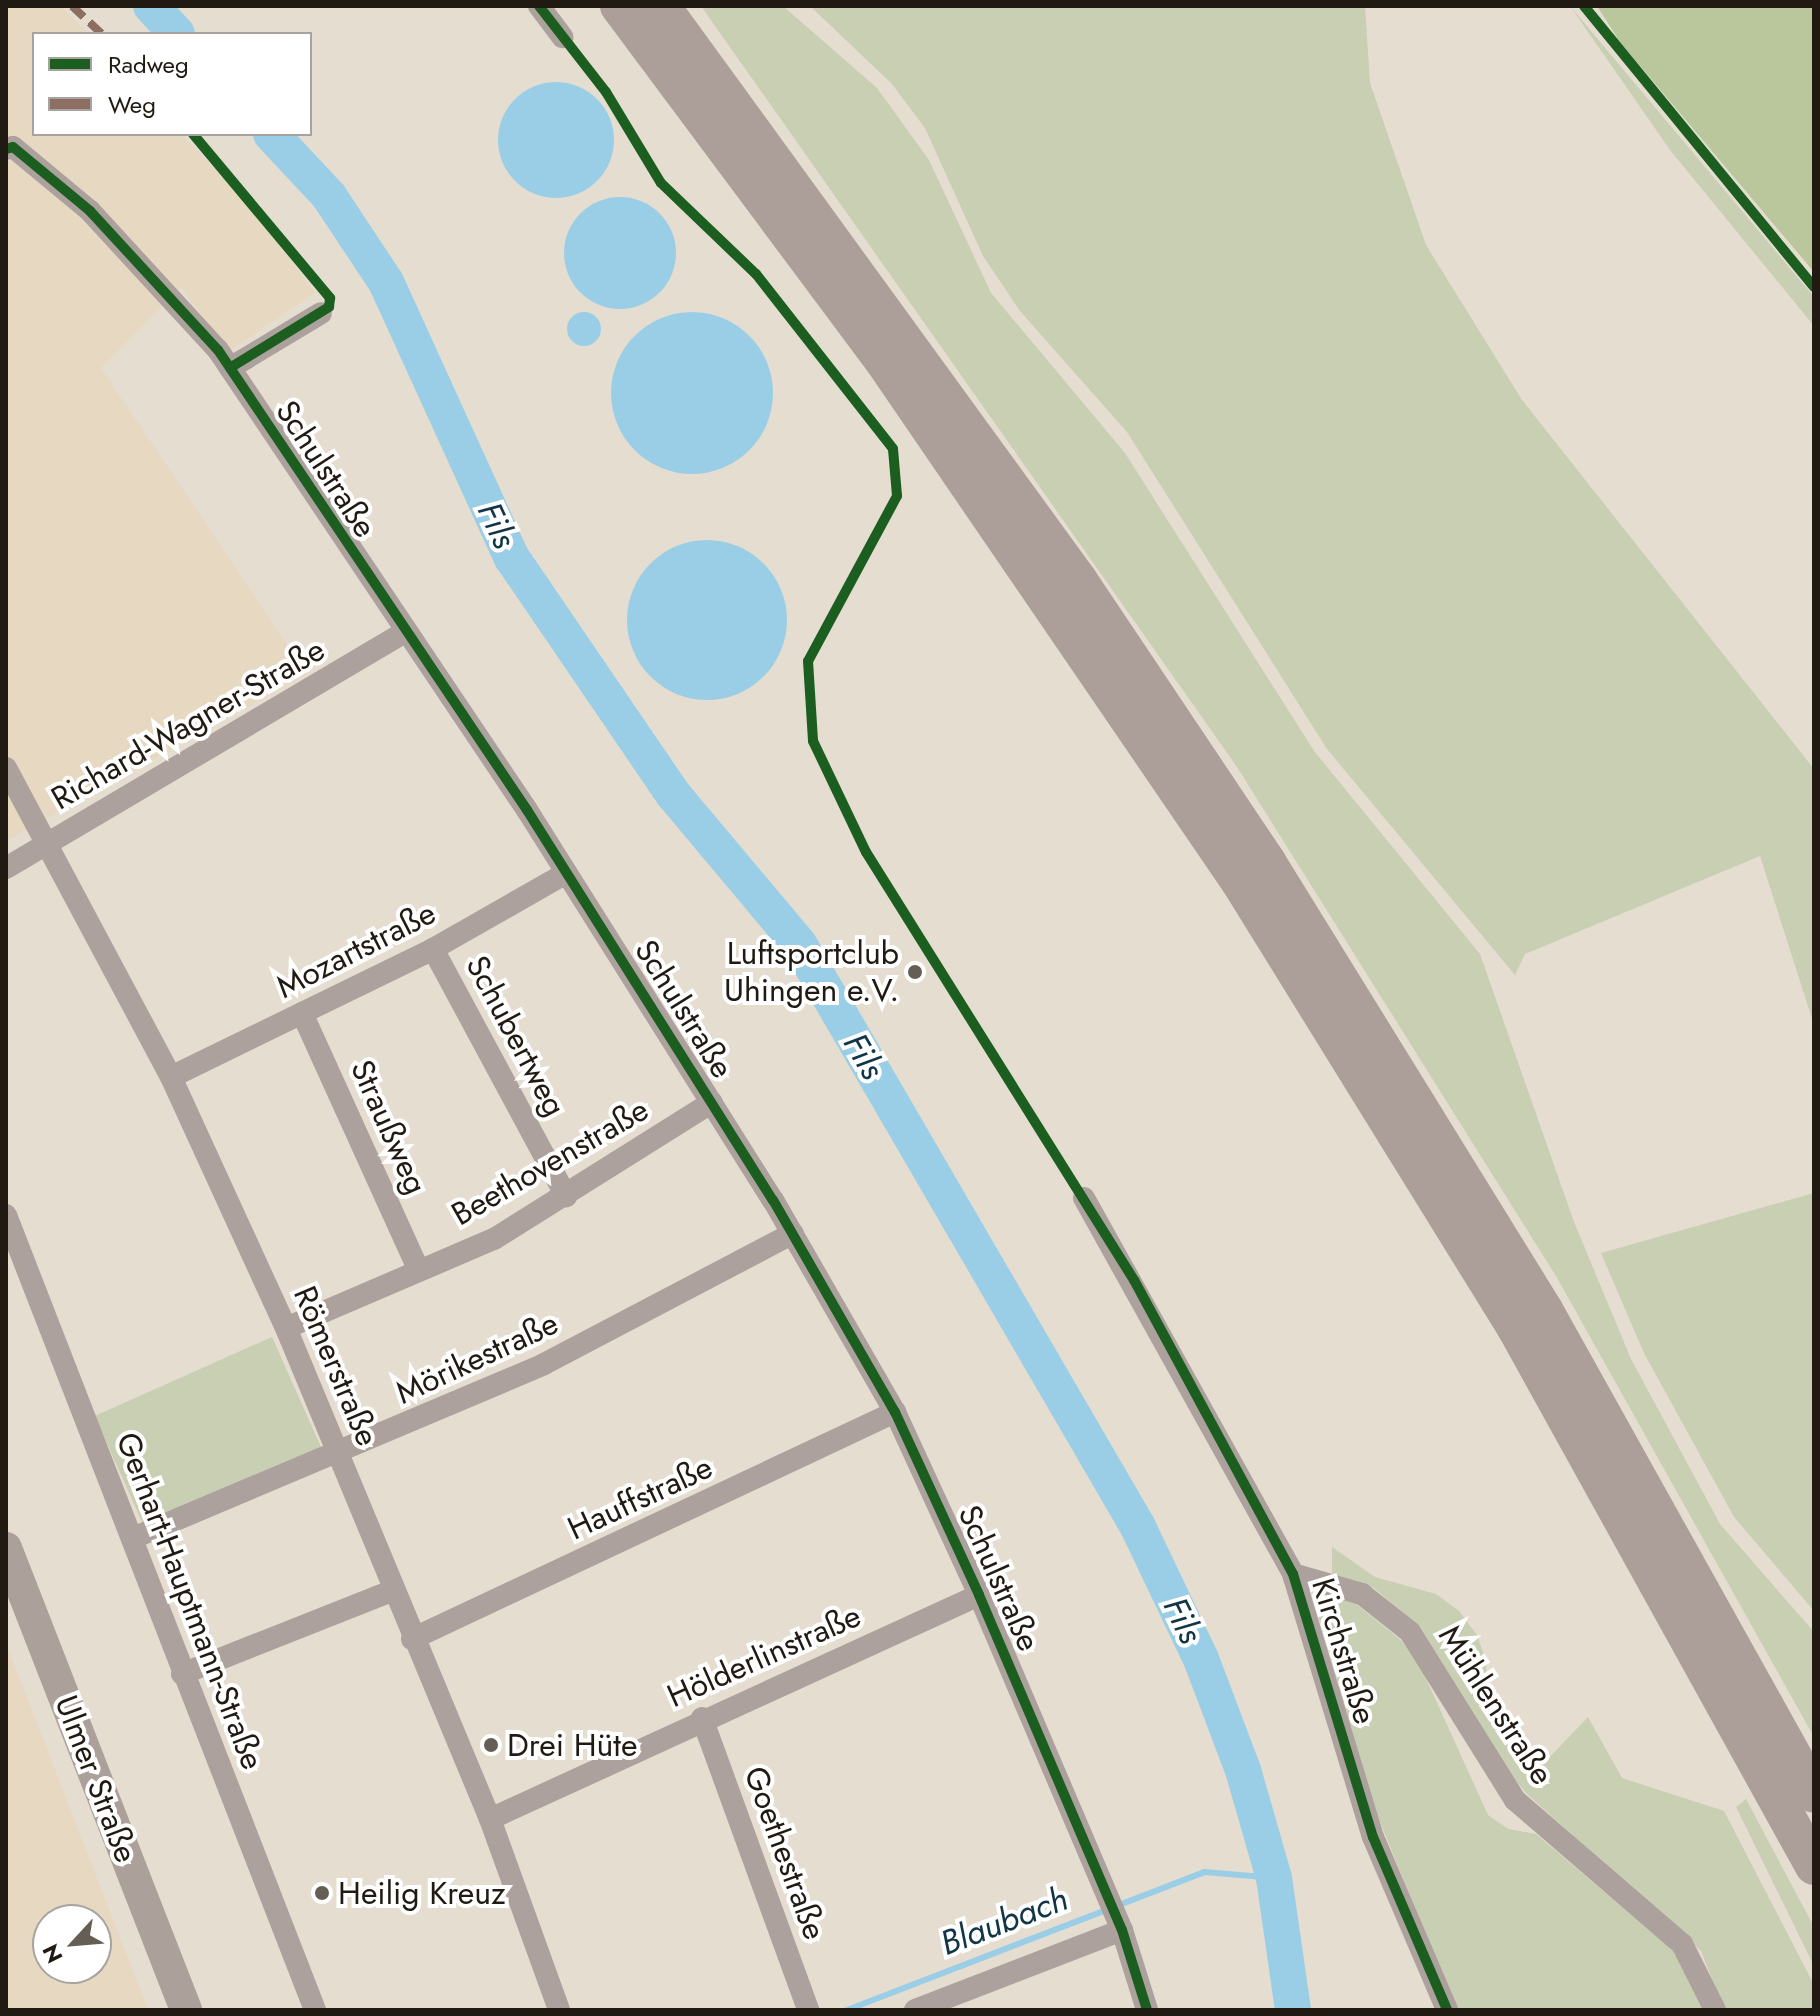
<!DOCTYPE html>
<meta charset="utf-8">
<style>
body{margin:0}
#map{position:relative;width:1820px;height:2016px;overflow:hidden;background:#e5ddd0;font-family:Jost,sans-serif}
div>[style]{position:absolute}
.built>*{inset:0;background:#e7d8c2}
.green>*{inset:0;background:#c8cfb3;transform-origin:0 0}
.forest>*{inset:0;background:#bac69b}
.water>*{inset:0;background:#9acee7}
.round{border-radius:50%}
.stream>*{height:6px;margin:-3px;padding:0 3px;transform-origin:3px;border-radius:3px;background:#9acee7}
.river>*{height:36px;margin:-18px;padding:0 18px;transform-origin:18px;border-radius:18px;background:#9acee7}
.minor>*{height:22px;margin:-11px;padding:0 11px;transform-origin:11px;border-radius:11px;background:#aca19d}
.secondary>*{height:32px;margin:-16px;padding:0 16px;transform-origin:16px;border-radius:16px;background:#aca19a}
.trunk>*{height:38px;margin:-19px;padding:0 19px;transform-origin:19px;border-radius:19px;background:#ac9f9a}
.quiet>*{height:8px;margin-top:-4px;transform-origin:0;background:repeating-linear-gradient(90deg,#8d6e63 0 16px,transparent 0 24px)}
.cycleway>*{height:10px;margin:-5px;padding:0 5px;transform-origin:5px;border-radius:5px;background:#1b5e20}
.dots>*{width:22px;height:22px;translate:-50% -50%;box-sizing:border-box;border:4px solid #fff;border-radius:50%}
span{translate:-50% -50%;white-space:nowrap;text-align:center;line-height:1.15;-webkit-text-stroke:8px #fff;paint-order:stroke}
.street-label{font-size:32px;color:#201a12}
.poi-label{font-size:32px;color:#201a12}
.right{translate:-100% -50%;text-align:right}
.left{translate:0 -50%;text-align:left}
.water-label{font-size:34px;color:#113446;font-style:italic}
.frame{position:absolute;inset:0;border:8px solid #201a12;pointer-events:none}
.legend{position:absolute;left:32px;top:32px;width:280px;height:104px;box-sizing:border-box;background:#fff;border:2px solid #a6a3a0;margin:0;padding:10px 14px;list-style:none;font-size:24px;color:#201a12}
.legend li{display:flex;align-items:center;gap:16px;height:40px}
.legend b{width:40px;border:2px solid #a6a3a0}
.north{position:absolute;left:32px;top:1904px;width:80px;height:80px;box-sizing:border-box;background:#fff;border:2px solid #a6a3a0;border-radius:50%;rotate:244deg;font-size:22px;font-weight:700;line-height:32px;text-align:center;color:#201a12}
.north::after{content:'';display:block;margin:auto;width:28px;height:36px;background:#655e54;clip-path:polygon(50% 0,100% 100%,50% 72%,0 100%)}
</style>
<div id="map">
<div class="built">
<div style="clip-path:polygon(6px 6px,61px 6px,89px 34px,34px 34px,34px 134px,182px 134px,262px 220px,315px 293px,228px 352px,181px 287px,101px 368px,307px 674px,6px 841px)"></div>
<div style="clip-path:polygon(evenodd,6px 1643px,148px 2010px,6px 2010px,6px 1643px,48px 1920px,96px 1920px,96px 1968px,48px 1968px,48px 1920px)"></div>
</div>
<div class="green">
<div style="clip-path:polygon(701px 6px,783px 6px,877px 88px,929px 160px,991px 293px,1125px 453px,1314px 751px,1480px 954px,1574px 1222px,1631px 1359px,1720px 1524px,1814px 1632px,1814px 1737px,1556px 1276px,1237px 767px)"></div>
<div style="clip-path:polygon(810px 6px,1365px 6px,1370px 83px,1426px 245px,1522px 400px,1814px 769px,1814px 1025px,1760px 856px,1525px 954px,1515px 975px,1327px 749px,1127px 432px,1020px 311px,983px 256px,925px 128px,892px 84px)"></div>
<div style="clip-path:polygon(1570px 6px,1814px 297px,1814px 326px,1670px 150px)"></div>
<div style="clip-path:polygon(1814px 1193px,1814px 1611px,1734px 1517px,1644px 1353px,1601px 1253px)"></div>
<div style="left:272px;top:1337px;width:124px;height:194px;rotate:66deg"></div>
<div style="clip-path:polygon(1332px 1547px,1375px 1577px,1436px 1594px,1459px 1611px,1477px 1635px,1486px 1661px,1487px 1709px,1512px 1753px,1545px 1762px,1588px 1717px,1622px 1778px,1724px 1811px,1812px 1981px,1814px 2010px,1724px 2010px,1701px 1951px,1527px 1794px,1489px 1750px,1417px 1625px,1374px 1588px,1332px 1575px)"></div>
<div style="clip-path:polygon(1313px 1598px,1350px 1599px,1413px 1650px,1488px 1815px,1508px 1829px,1536px 1834px,1668px 1946px,1685px 1964px,1705px 2010px,1457px 2010px,1373px 1805px)"></div>
<div style="clip-path:polygon(1746px 1799px,1814px 1927px,1814px 1966px,1736px 1807px)"></div>
</div>
<div class="forest">
<div style="clip-path:polygon(1597px 6px,1814px 6px,1814px 272px,1620px 42px)"></div>
</div>
<div class="water">
<div class="round" style="left:498px;top:82px;width:116px;height:116px"></div>
<div class="round" style="left:564px;top:197px;width:112px;height:112px"></div>
<div class="round" style="left:567px;top:312px;width:34px;height:34px"></div>
<div class="round" style="left:611px;top:312px;width:162px;height:162px"></div>
<div class="round" style="left:627px;top:540px;width:160px;height:160px"></div>
</div>
<div class="stream">
<div style="left:847px;top:2010px;width:383px;rotate:-21.1deg"></div>
<div style="left:1204px;top:1872px;width:70px;rotate:4.9deg"></div>
</div>
<div class="river">
<div style="left:151px;top:6px;width:38px;rotate:47deg"></div>
<div style="left:271px;top:134px;width:85px;rotate:46.9deg"></div>
<div style="left:329px;top:196px;width:103px;rotate:56.5deg"></div>
<div style="left:386px;top:282px;width:303px;rotate:65.5deg"></div>
<div style="left:512px;top:558px;width:286px;rotate:55.7deg"></div>
<div style="left:673px;top:794px;width:196px;rotate:50deg"></div>
<div style="left:799px;top:944px;width:674px;rotate:59.82deg"></div>
<div style="left:1138px;top:1527px;width:146px;rotate:64.5deg"></div>
<div style="left:1201px;top:1659px;width:119px;rotate:69.3deg"></div>
<div style="left:1243px;top:1770px;width:112px;rotate:74deg"></div>
<div style="left:1274px;top:1878px;width:133px;rotate:81.8deg"></div>
</div>
<div class="minor">
<div style="left:539px;top:6px;width:39px;rotate:53deg"></div>
<div style="left:6px;top:149px;width:7px;rotate:-16deg"></div>
<div style="left:13px;top:147px;width:100px;rotate:39.7deg"></div>
<div style="left:90px;top:211px;width:189px;rotate:47.4deg"></div>
<div style="left:218px;top:350px;width:554px;rotate:56.11deg"></div>
<div style="left:527px;top:810px;width:461px;rotate:57.8deg"></div>
<div style="left:773px;top:1200px;width:245px;rotate:60.1deg"></div>
<div style="left:895px;top:1412px;width:201px;rotate:65.3deg"></div>
<div style="left:979px;top:1595px;width:364px;rotate:66.9deg"></div>
<div style="left:1122px;top:1930px;width:84px;rotate:72.6deg"></div>
<div style="left:230px;top:368px;width:106px;rotate:-31.1deg"></div>
<div style="left:6px;top:768px;width:350px;rotate:61.9deg"></div>
<div style="left:171px;top:1077px;width:276px;rotate:65.4deg"></div>
<div style="left:286px;top:1328px;width:532px;rotate:67.44deg"></div>
<div style="left:490px;top:1819px;width:203px;rotate:70.1deg"></div>
<div style="left:6px;top:868px;width:460px;rotate:-30.6deg"></div>
<div style="left:433px;top:949px;width:281px;rotate:61.7deg"></div>
<div style="left:302px;top:1013px;width:281px;rotate:65.6deg"></div>
<div style="left:171px;top:1077px;width:292px;rotate:-26deg"></div>
<div style="left:433px;top:949px;width:153px;rotate:-29.7deg"></div>
<div style="left:1084px;top:1198px;width:430px;rotate:60.9deg"></div>
<div style="left:1293px;top:1574px;width:275px;rotate:73.1deg"></div>
<div style="left:1373px;top:1837px;width:188px;rotate:66.8deg"></div>
<div style="left:6px;top:1215px;width:853px;rotate:68.76deg"></div>
<div style="left:286px;top:1328px;width:226px;rotate:-23.2deg"></div>
<div style="left:494px;top:1239px;width:257px;rotate:-32.1deg"></div>
<div style="left:133px;top:1538px;width:446px;rotate:-22.9deg"></div>
<div style="left:544px;top:1364px;width:281px;rotate:-27.7deg"></div>
<div style="left:1293px;top:1574px;width:72px;rotate:16.2deg"></div>
<div style="left:1362px;top:1594px;width:61px;rotate:38.4deg"></div>
<div style="left:1410px;top:1632px;width:198px;rotate:58deg"></div>
<div style="left:1515px;top:1800px;width:221px;rotate:40.8deg"></div>
<div style="left:1682px;top:1944px;width:74px;rotate:63.4deg"></div>
<div style="left:412px;top:1639px;width:534px;rotate:-25.17deg"></div>
<div style="left:182px;top:1674px;width:226px;rotate:-21.6deg"></div>
<div style="left:702px;top:1718px;width:311px;rotate:70deg"></div>
<div style="left:490px;top:1819px;width:538px;rotate:-24.61deg"></div>
<div style="left:915px;top:2010px;width:222px;rotate:-21.1deg"></div>
</div>
<div class="secondary">
<div style="left:6px;top:1548px;width:496px;rotate:68.7deg"></div>
</div>
<div class="trunk">
<div style="left:619px;top:6px;width:442px;rotate:53.3deg"></div>
<div style="left:883px;top:360px;width:632px;rotate:55.63deg"></div>
<div style="left:1240px;top:882px;width:524px;rotate:58.25deg"></div>
<div style="left:1516px;top:1328px;width:615px;rotate:61.02deg"></div>
<div style="left:661px;top:6px;width:711px;rotate:53.98deg"></div>
<div style="left:1079px;top:581px;width:338px;rotate:56.2deg"></div>
<div style="left:1267px;top:862px;width:527px;rotate:58.27deg"></div>
<div style="left:1544px;top:1310px;width:554px;rotate:60.84deg"></div>
</div>
<div class="quiet">
<div style="left:72px;top:6px;width:41px;rotate:43deg"></div>
</div>
<div class="cycleway">
<div style="left:539px;top:6px;width:109px;rotate:52.1deg"></div>
<div style="left:606px;top:92px;width:106px;rotate:58.9deg"></div>
<div style="left:661px;top:183px;width:132px;rotate:43.8deg"></div>
<div style="left:756px;top:274px;width:222px;rotate:51.9deg"></div>
<div style="left:893px;top:449px;width:47px;rotate:85.1deg"></div>
<div style="left:897px;top:496px;width:187px;rotate:118.3deg"></div>
<div style="left:808px;top:661px;width:80px;rotate:86.4deg"></div>
<div style="left:813px;top:741px;width:123px;rotate:64.5deg"></div>
<div style="left:866px;top:852px;width:505px;rotate:57.95deg"></div>
<div style="left:1134px;top:1280px;width:334px;rotate:61.6deg"></div>
<div style="left:1293px;top:1574px;width:275px;rotate:73.1deg"></div>
<div style="left:1373px;top:1837px;width:188px;rotate:66.8deg"></div>
<div style="left:1584px;top:6px;width:363px;rotate:50.7deg"></div>
<div style="left:193px;top:134px;width:214px;rotate:50.1deg"></div>
<div style="left:330px;top:298px;width:9px;rotate:96deg"></div>
<div style="left:329px;top:307px;width:116px;rotate:148.4deg"></div>
<div style="left:6px;top:149px;width:7px;rotate:-16deg"></div>
<div style="left:13px;top:147px;width:100px;rotate:39.7deg"></div>
<div style="left:90px;top:211px;width:189px;rotate:47.4deg"></div>
<div style="left:218px;top:350px;width:554px;rotate:56.11deg"></div>
<div style="left:527px;top:810px;width:461px;rotate:57.8deg"></div>
<div style="left:773px;top:1200px;width:245px;rotate:60.1deg"></div>
<div style="left:895px;top:1412px;width:201px;rotate:65.3deg"></div>
<div style="left:979px;top:1595px;width:364px;rotate:66.9deg"></div>
<div style="left:1122px;top:1930px;width:84px;rotate:72.6deg"></div>
</div>
<div class="dots">
<div style="left:915px;top:972px;background:#655e54"></div>
<div style="left:491px;top:1745px;background:#655e54"></div>
<div style="left:322px;top:1893px;background:#655e54"></div>
</div>
<div class="street-label">
<span style="left:326px;top:469px;rotate:57deg">Schulstraße</span>
<span style="left:188px;top:724px;rotate:-30deg">Richard-Wagner-Straße</span>
<span style="left:356px;top:950px;rotate:-27deg">Mozartstraße</span>
<span style="left:684px;top:1009px;rotate:58deg">Schulstraße</span>
<span style="left:516px;top:1036px;rotate:62deg">Schubertweg</span>
<span style="left:389px;top:1127px;rotate:66deg">Straußweg</span>
<span style="left:550px;top:1162px;rotate:-30deg">Beethovenstraße</span>
<span style="left:477px;top:1358px;rotate:-25deg">Mörikestraße</span>
<span style="left:336px;top:1366px;rotate:67deg">Römerstraße</span>
<span style="left:640px;top:1498px;rotate:-25deg">Hauffstraße</span>
<span style="left:999px;top:1578px;rotate:66deg">Schulstraße</span>
<span style="left:190px;top:1601px;rotate:69deg">Gerhart-Hauptmann-Straße</span>
<span style="left:1344px;top:1651px;rotate:73deg">Kirchstraße</span>
<span style="left:764px;top:1656px;rotate:-24deg">Hölderlinstraße</span>
<span style="left:1496px;top:1705px;rotate:57deg">Mühlenstraße</span>
<span style="left:96px;top:1779px;rotate:69deg">Ulmer Straße</span>
<span style="left:785px;top:1853px;rotate:70deg">Goethestraße</span>
</div>
<div class="poi-label">
<span class="right" style="left:899px;top:972px">Luftsportclub<br>Uhingen e.V.</span>
<span class="left" style="left:507px;top:1745px">Drei Hüte</span>
<span class="left" style="left:338px;top:1893px">Heilig Kreuz</span>
</div>
<div class="water-label">
<span style="left:497px;top:525px;rotate:65deg">Fils</span>
<span style="left:864px;top:1056px;rotate:60deg">Fils</span>
<span style="left:1183px;top:1620px;rotate:64deg">Fils</span>
<span style="left:1004px;top:1921px;rotate:-21deg">Blaubach</span>
</div>
<div class="frame"></div>
<ul class="legend">
<li><b style="height:10px;background:#1b5e20"></b>Radweg</li>
<li><b style="height:10px;background:#8d6e63"></b>Weg</li>
</ul>
<div class="north">N</div>
</div>
